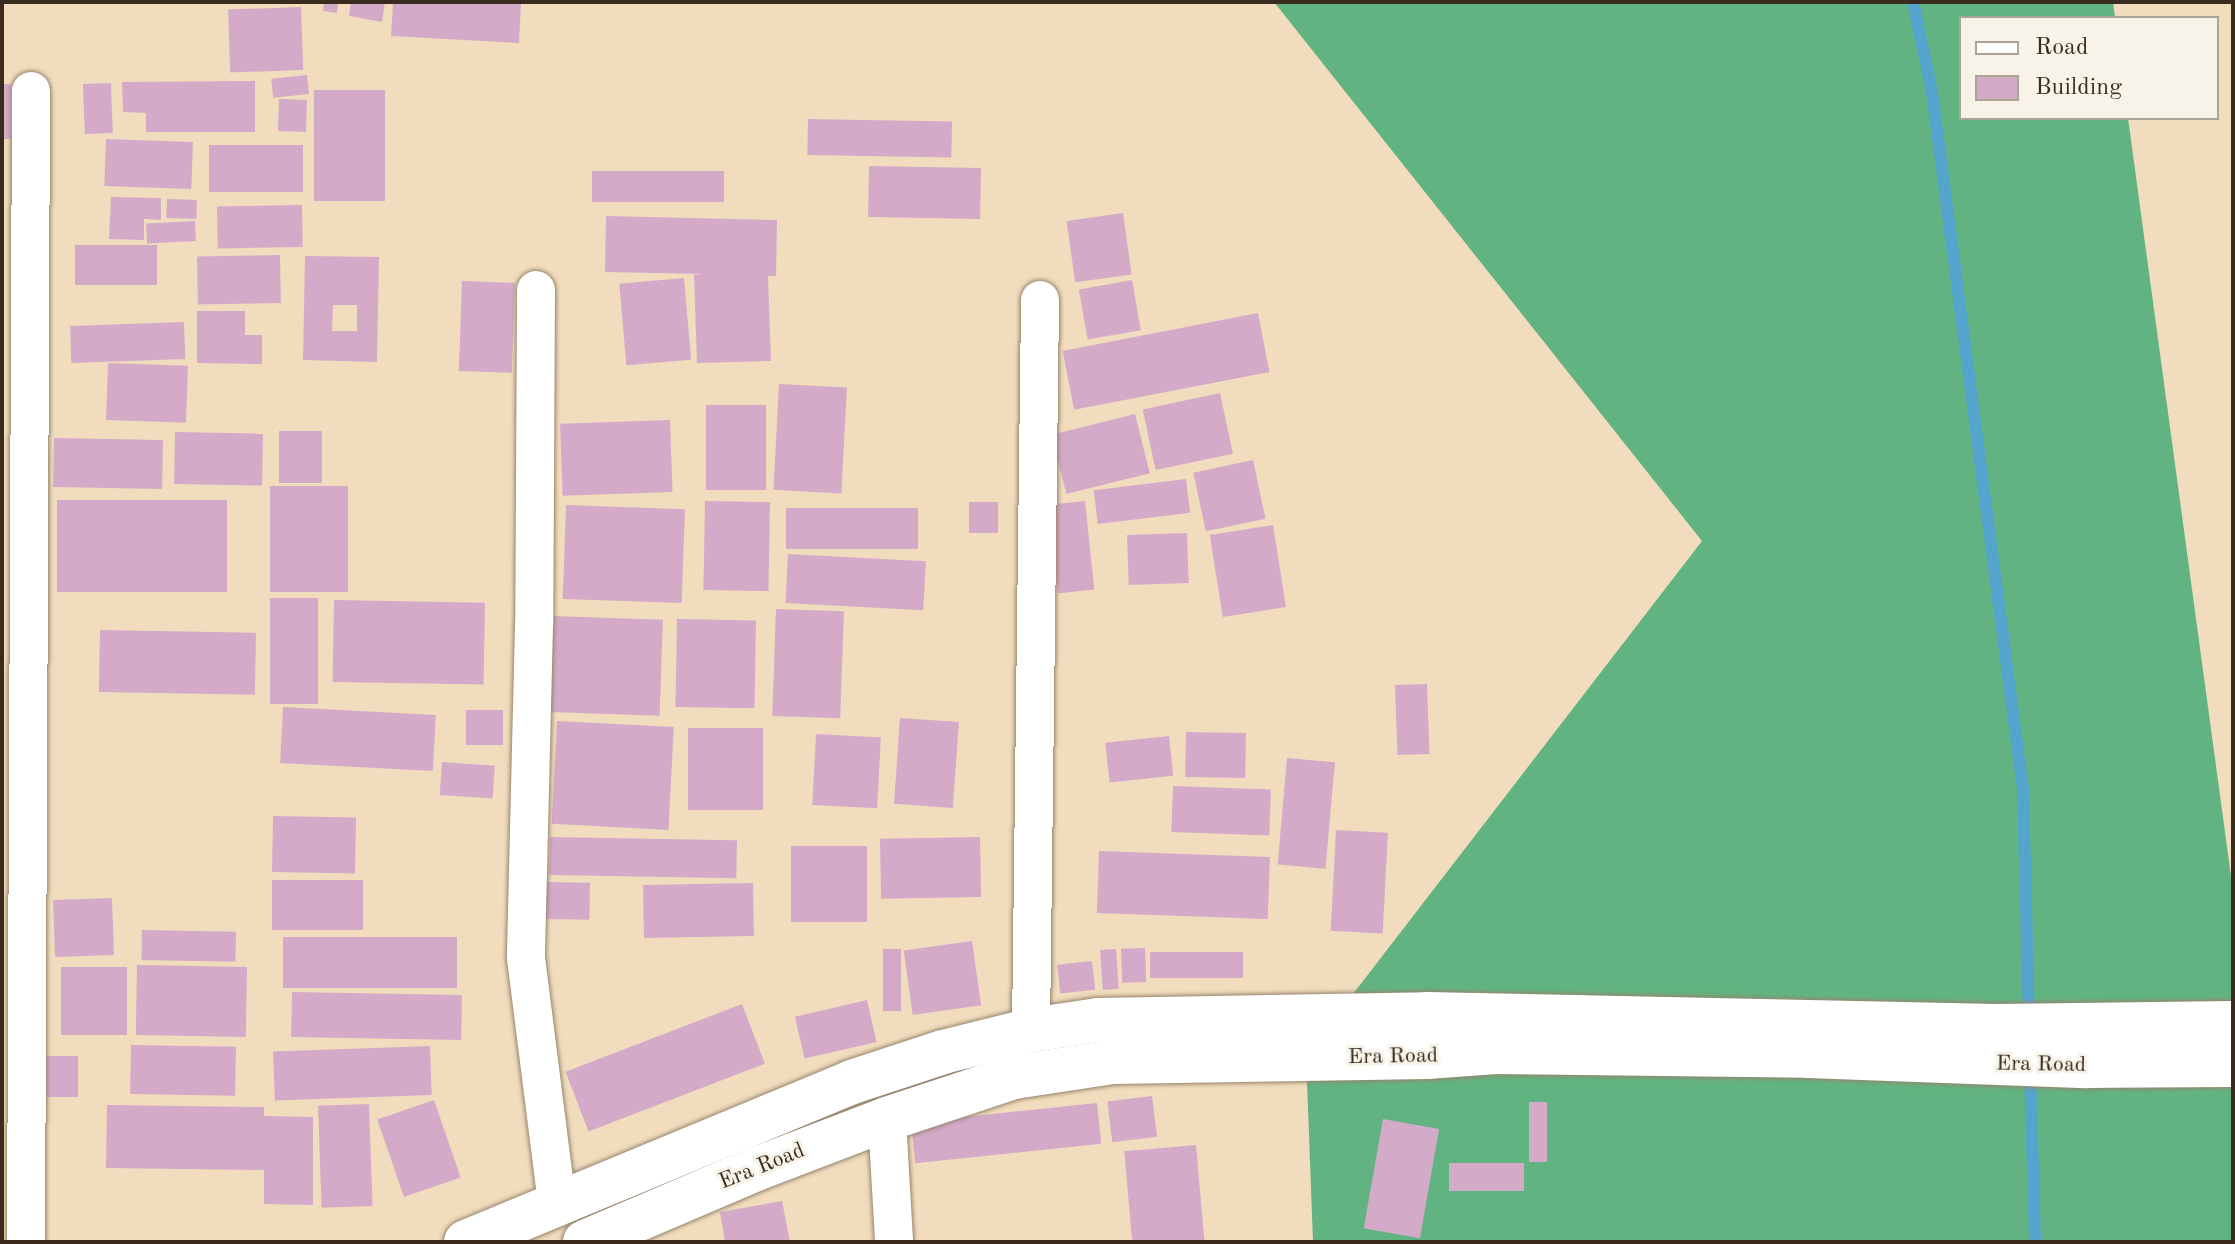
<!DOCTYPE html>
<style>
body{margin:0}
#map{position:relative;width:2235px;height:1244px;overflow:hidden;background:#f1ddbd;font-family:"Old Standard TT",serif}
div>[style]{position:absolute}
.forest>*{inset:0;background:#61b481}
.stream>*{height:12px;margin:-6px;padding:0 6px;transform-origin:6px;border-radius:6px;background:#54a4ce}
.building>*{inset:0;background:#d4aac9;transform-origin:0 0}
.roads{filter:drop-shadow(0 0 2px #96846e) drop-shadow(0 0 2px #96846e)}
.minor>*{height:38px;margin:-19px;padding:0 19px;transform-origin:19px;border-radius:19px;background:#fff}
.secondary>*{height:44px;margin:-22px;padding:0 22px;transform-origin:22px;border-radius:22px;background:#fff}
span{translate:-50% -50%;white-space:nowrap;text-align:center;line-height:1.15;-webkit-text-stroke:6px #f7f3e8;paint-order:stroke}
.street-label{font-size:22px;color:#3b2a1e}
.frame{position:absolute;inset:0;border:4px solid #3b2a1e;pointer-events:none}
.legend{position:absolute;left:1959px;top:16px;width:260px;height:104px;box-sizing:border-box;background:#f7f3e8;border:2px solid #aca397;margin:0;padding:10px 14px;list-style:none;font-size:24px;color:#3b2a1e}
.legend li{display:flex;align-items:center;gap:16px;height:40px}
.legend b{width:40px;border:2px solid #aca397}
</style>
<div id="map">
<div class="forest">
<div style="clip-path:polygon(1274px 2px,2113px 2px,2115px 18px,1961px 18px,1961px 118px,2128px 118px,2233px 891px,2233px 1242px,1313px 1242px,1306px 1055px,1702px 541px)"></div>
</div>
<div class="stream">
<div style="left:1913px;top:2px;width:92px;rotate:78.1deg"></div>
<div style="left:1932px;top:92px;width:704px;rotate:82.57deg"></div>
<div style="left:2023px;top:790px;width:229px;rotate:88.5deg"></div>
<div style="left:2030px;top:1069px;width:173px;rotate:88.3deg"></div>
</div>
<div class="building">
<div style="clip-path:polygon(324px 2px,338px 2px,337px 13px,323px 11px)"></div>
<div style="clip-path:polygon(351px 2px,385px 2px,382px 22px,349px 16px)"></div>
<div style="clip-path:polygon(393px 2px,521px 2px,519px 43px,391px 36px)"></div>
<div style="left:301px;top:7px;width:63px;height:73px;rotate:88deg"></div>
<div style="left:307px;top:75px;width:19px;height:36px;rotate:84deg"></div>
<div style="clip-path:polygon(255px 81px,255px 132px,146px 132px,146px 113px,123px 112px,122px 82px)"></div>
<div style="left:111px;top:83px;width:50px;height:28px;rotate:88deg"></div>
<div style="left:2px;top:84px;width:9px;height:55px"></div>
<div style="left:314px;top:90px;width:71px;height:111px"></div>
<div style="left:279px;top:99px;width:28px;height:32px;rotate:2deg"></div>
<div style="left:808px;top:119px;width:144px;height:36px;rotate:1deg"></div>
<div style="left:106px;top:139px;width:87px;height:47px;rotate:2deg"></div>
<div style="left:209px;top:145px;width:94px;height:47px"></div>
<div style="left:869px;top:166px;width:112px;height:51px;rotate:1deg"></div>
<div style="left:592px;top:171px;width:132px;height:31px"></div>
<div style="clip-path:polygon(111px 197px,161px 198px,161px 220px,144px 219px,144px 240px,109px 239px)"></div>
<div style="left:167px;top:199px;width:30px;height:19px;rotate:2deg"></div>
<div style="left:302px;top:205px;width:42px;height:85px;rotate:89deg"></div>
<div style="left:1123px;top:213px;width:62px;height:57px;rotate:82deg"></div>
<div style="clip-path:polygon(606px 216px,777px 220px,776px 276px,768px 276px,771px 361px,697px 363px,694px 275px,702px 274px,605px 272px)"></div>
<div style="left:195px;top:221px;width:20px;height:49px;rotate:87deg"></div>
<div style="left:75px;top:245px;width:82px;height:40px"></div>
<div style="left:280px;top:255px;width:48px;height:83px;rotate:89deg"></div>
<div style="clip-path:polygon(evenodd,305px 256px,379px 257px,377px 362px,303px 360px,305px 256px,333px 305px,357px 305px,357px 331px,332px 331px,333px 305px)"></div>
<div style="left:684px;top:278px;width:82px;height:65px;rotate:85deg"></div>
<div style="left:1132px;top:280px;width:51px;height:54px;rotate:80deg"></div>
<div style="left:462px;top:281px;width:53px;height:90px;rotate:2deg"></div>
<div style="clip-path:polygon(197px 311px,245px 311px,245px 335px,262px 335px,262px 364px,197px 363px)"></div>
<div style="left:1258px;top:313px;width:60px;height:199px;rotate:79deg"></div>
<div style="left:184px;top:322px;width:37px;height:114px;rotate:88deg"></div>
<div style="left:108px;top:363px;width:80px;height:57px;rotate:2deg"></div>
<div style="left:779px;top:384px;width:68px;height:106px;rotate:3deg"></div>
<div style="left:1220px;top:393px;width:62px;height:79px;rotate:78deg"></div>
<div style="left:706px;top:405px;width:60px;height:85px"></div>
<div style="left:1135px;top:414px;width:61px;height:86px;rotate:76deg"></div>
<div style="left:670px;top:420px;width:72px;height:110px;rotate:88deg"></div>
<div style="left:279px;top:431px;width:43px;height:52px"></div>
<div style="left:175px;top:432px;width:88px;height:52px;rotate:1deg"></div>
<div style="left:54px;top:438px;width:109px;height:49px;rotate:1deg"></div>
<div style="left:1253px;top:460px;width:60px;height:61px;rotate:78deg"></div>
<div style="left:1186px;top:479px;width:34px;height:93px;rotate:83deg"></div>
<div style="left:270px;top:486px;width:78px;height:106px"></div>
<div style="left:57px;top:500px;width:170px;height:92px"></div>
<div style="left:705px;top:501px;width:65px;height:89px;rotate:1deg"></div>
<div style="left:1085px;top:501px;width:89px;height:37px;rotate:84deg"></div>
<div style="left:969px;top:502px;width:29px;height:31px"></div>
<div style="left:566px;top:505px;width:119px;height:94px;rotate:2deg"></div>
<div style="left:786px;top:508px;width:132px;height:41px"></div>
<div style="left:1273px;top:525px;width:83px;height:64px;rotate:81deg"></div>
<div style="left:1187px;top:533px;width:50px;height:60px;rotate:88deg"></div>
<div style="left:788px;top:554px;width:138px;height:49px;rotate:3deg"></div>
<div style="left:270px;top:598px;width:48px;height:106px"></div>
<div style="left:334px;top:600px;width:151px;height:82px;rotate:1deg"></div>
<div style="left:776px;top:609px;width:68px;height:107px;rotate:2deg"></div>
<div style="left:552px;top:616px;width:111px;height:96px;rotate:2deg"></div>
<div style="left:677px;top:619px;width:79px;height:88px;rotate:1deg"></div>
<div style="left:100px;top:630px;width:156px;height:62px;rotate:1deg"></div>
<div style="left:1427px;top:684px;width:70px;height:32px;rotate:88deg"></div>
<div style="left:283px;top:707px;width:153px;height:56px;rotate:3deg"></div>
<div style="left:466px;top:710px;width:37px;height:35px"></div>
<div style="left:900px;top:718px;width:59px;height:86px;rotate:4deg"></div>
<div style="left:557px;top:721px;width:117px;height:103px;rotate:3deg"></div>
<div style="left:688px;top:728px;width:75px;height:82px"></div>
<div style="left:1186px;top:732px;width:60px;height:45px;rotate:1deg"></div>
<div style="left:816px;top:734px;width:65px;height:71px;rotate:3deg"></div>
<div style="left:1169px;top:736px;width:40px;height:64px;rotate:84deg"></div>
<div style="left:1287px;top:758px;width:48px;height:107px;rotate:5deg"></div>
<div style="left:442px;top:762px;width:53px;height:33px;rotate:4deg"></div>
<div style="left:1173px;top:786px;width:98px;height:46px;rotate:2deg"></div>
<div style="left:273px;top:816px;width:83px;height:56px;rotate:1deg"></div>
<div style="left:1336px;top:830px;width:52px;height:101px;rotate:3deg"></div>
<div style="left:550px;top:837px;width:187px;height:38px;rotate:1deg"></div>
<div style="left:980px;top:837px;width:60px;height:100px;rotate:89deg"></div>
<div style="left:867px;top:846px;width:76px;height:76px;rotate:90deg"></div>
<div style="left:1099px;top:851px;width:171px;height:62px;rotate:2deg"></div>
<div style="left:272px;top:880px;width:91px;height:50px"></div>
<div style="left:546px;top:882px;width:44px;height:37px;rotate:1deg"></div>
<div style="left:753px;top:883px;width:53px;height:110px;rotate:89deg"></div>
<div style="left:112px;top:898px;width:57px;height:59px;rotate:88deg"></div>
<div style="left:142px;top:930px;width:94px;height:30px;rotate:1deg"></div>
<div style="left:283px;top:937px;width:174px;height:51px"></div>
<div style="left:972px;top:941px;width:65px;height:69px;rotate:82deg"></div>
<div style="left:1145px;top:948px;width:34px;height:24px;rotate:88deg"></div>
<div style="left:883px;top:949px;width:18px;height:62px"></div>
<div style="left:1116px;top:949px;width:40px;height:16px;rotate:86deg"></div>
<div style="left:1243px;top:952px;width:26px;height:93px;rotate:90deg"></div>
<div style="left:1092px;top:961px;width:29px;height:35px;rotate:84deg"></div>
<div style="left:137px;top:965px;width:110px;height:70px;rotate:1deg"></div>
<div style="left:61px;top:967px;width:66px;height:68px"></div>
<div style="left:292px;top:992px;width:170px;height:45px;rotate:1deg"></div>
<div style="left:867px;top:1000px;width:43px;height:74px;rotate:77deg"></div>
<div style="left:742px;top:1004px;width:64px;height:189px;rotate:69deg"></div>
<div style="left:131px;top:1045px;width:105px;height:49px;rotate:1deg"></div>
<div style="left:430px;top:1046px;width:49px;height:157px;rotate:88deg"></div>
<div style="left:34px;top:1056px;width:44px;height:41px"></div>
<div style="left:1152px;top:1096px;width:41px;height:45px;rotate:83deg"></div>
<div style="left:434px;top:1100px;width:82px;height:60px;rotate:71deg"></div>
<div style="left:1529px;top:1102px;width:18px;height:60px"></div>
<div style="left:1097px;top:1103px;width:41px;height:187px;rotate:84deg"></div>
<div style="left:369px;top:1104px;width:102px;height:51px;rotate:88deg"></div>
<div style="clip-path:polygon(107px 1105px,264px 1107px,264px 1116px,313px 1117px,313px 1205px,264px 1204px,264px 1170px,106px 1168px)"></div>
<div style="left:1383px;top:1119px;width:57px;height:111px;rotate:10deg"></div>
<div style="left:1196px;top:1145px;width:97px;height:72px;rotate:85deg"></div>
<div style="left:1524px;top:1163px;width:28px;height:75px;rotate:90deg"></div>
<div style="clip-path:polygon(782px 1201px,790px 1242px,725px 1242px,720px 1212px)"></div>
</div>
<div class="roads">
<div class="minor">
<div style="left:536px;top:290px;width:335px;rotate:90.3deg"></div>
<div style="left:534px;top:625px;width:333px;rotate:91.4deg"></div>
<div style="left:526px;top:958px;width:247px;rotate:82.8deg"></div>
<div style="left:1031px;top:1030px;width:730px;rotate:-89.29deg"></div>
<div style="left:887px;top:1119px;width:123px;rotate:86.7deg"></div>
<div style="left:26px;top:1242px;width:1151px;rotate:-89.75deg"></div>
</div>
<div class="secondary">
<div style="left:466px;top:1242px;width:418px;rotate:-22.5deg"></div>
<div style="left:852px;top:1082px;width:96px;rotate:-18.2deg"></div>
<div style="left:943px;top:1052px;width:91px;rotate:-14deg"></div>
<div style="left:1031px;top:1030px;width:68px;rotate:-8.5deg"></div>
<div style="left:1098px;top:1020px;width:329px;rotate:-1deg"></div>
<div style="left:1427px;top:1014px;width:569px;rotate:1.21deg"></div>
<div style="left:1996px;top:1026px;width:237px;rotate:-0.7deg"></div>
<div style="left:585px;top:1242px;width:186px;rotate:-23.1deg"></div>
<div style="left:756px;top:1169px;width:140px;rotate:-20.9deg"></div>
<div style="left:887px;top:1119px;width:134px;rotate:-18.3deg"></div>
<div style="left:1014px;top:1077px;width:100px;rotate:-8.6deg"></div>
<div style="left:1113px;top:1062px;width:314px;rotate:-0.9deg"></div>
<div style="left:1427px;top:1057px;width:69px;rotate:-4.1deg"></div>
<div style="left:1496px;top:1052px;width:312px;rotate:0.7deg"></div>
<div style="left:1808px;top:1056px;width:279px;rotate:2.1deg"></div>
<div style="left:2087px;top:1066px;width:146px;rotate:-0.4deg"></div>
</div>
</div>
<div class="street-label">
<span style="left:1393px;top:1057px;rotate:-1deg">Era Road</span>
<span style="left:2041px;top:1065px;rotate:1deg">Era Road</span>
<span style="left:762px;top:1167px;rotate:-22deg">Era Road</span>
</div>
<div class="frame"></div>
<ul class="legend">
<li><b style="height:10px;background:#fff"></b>Road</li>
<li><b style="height:22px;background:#d4aac9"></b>Building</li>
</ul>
</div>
